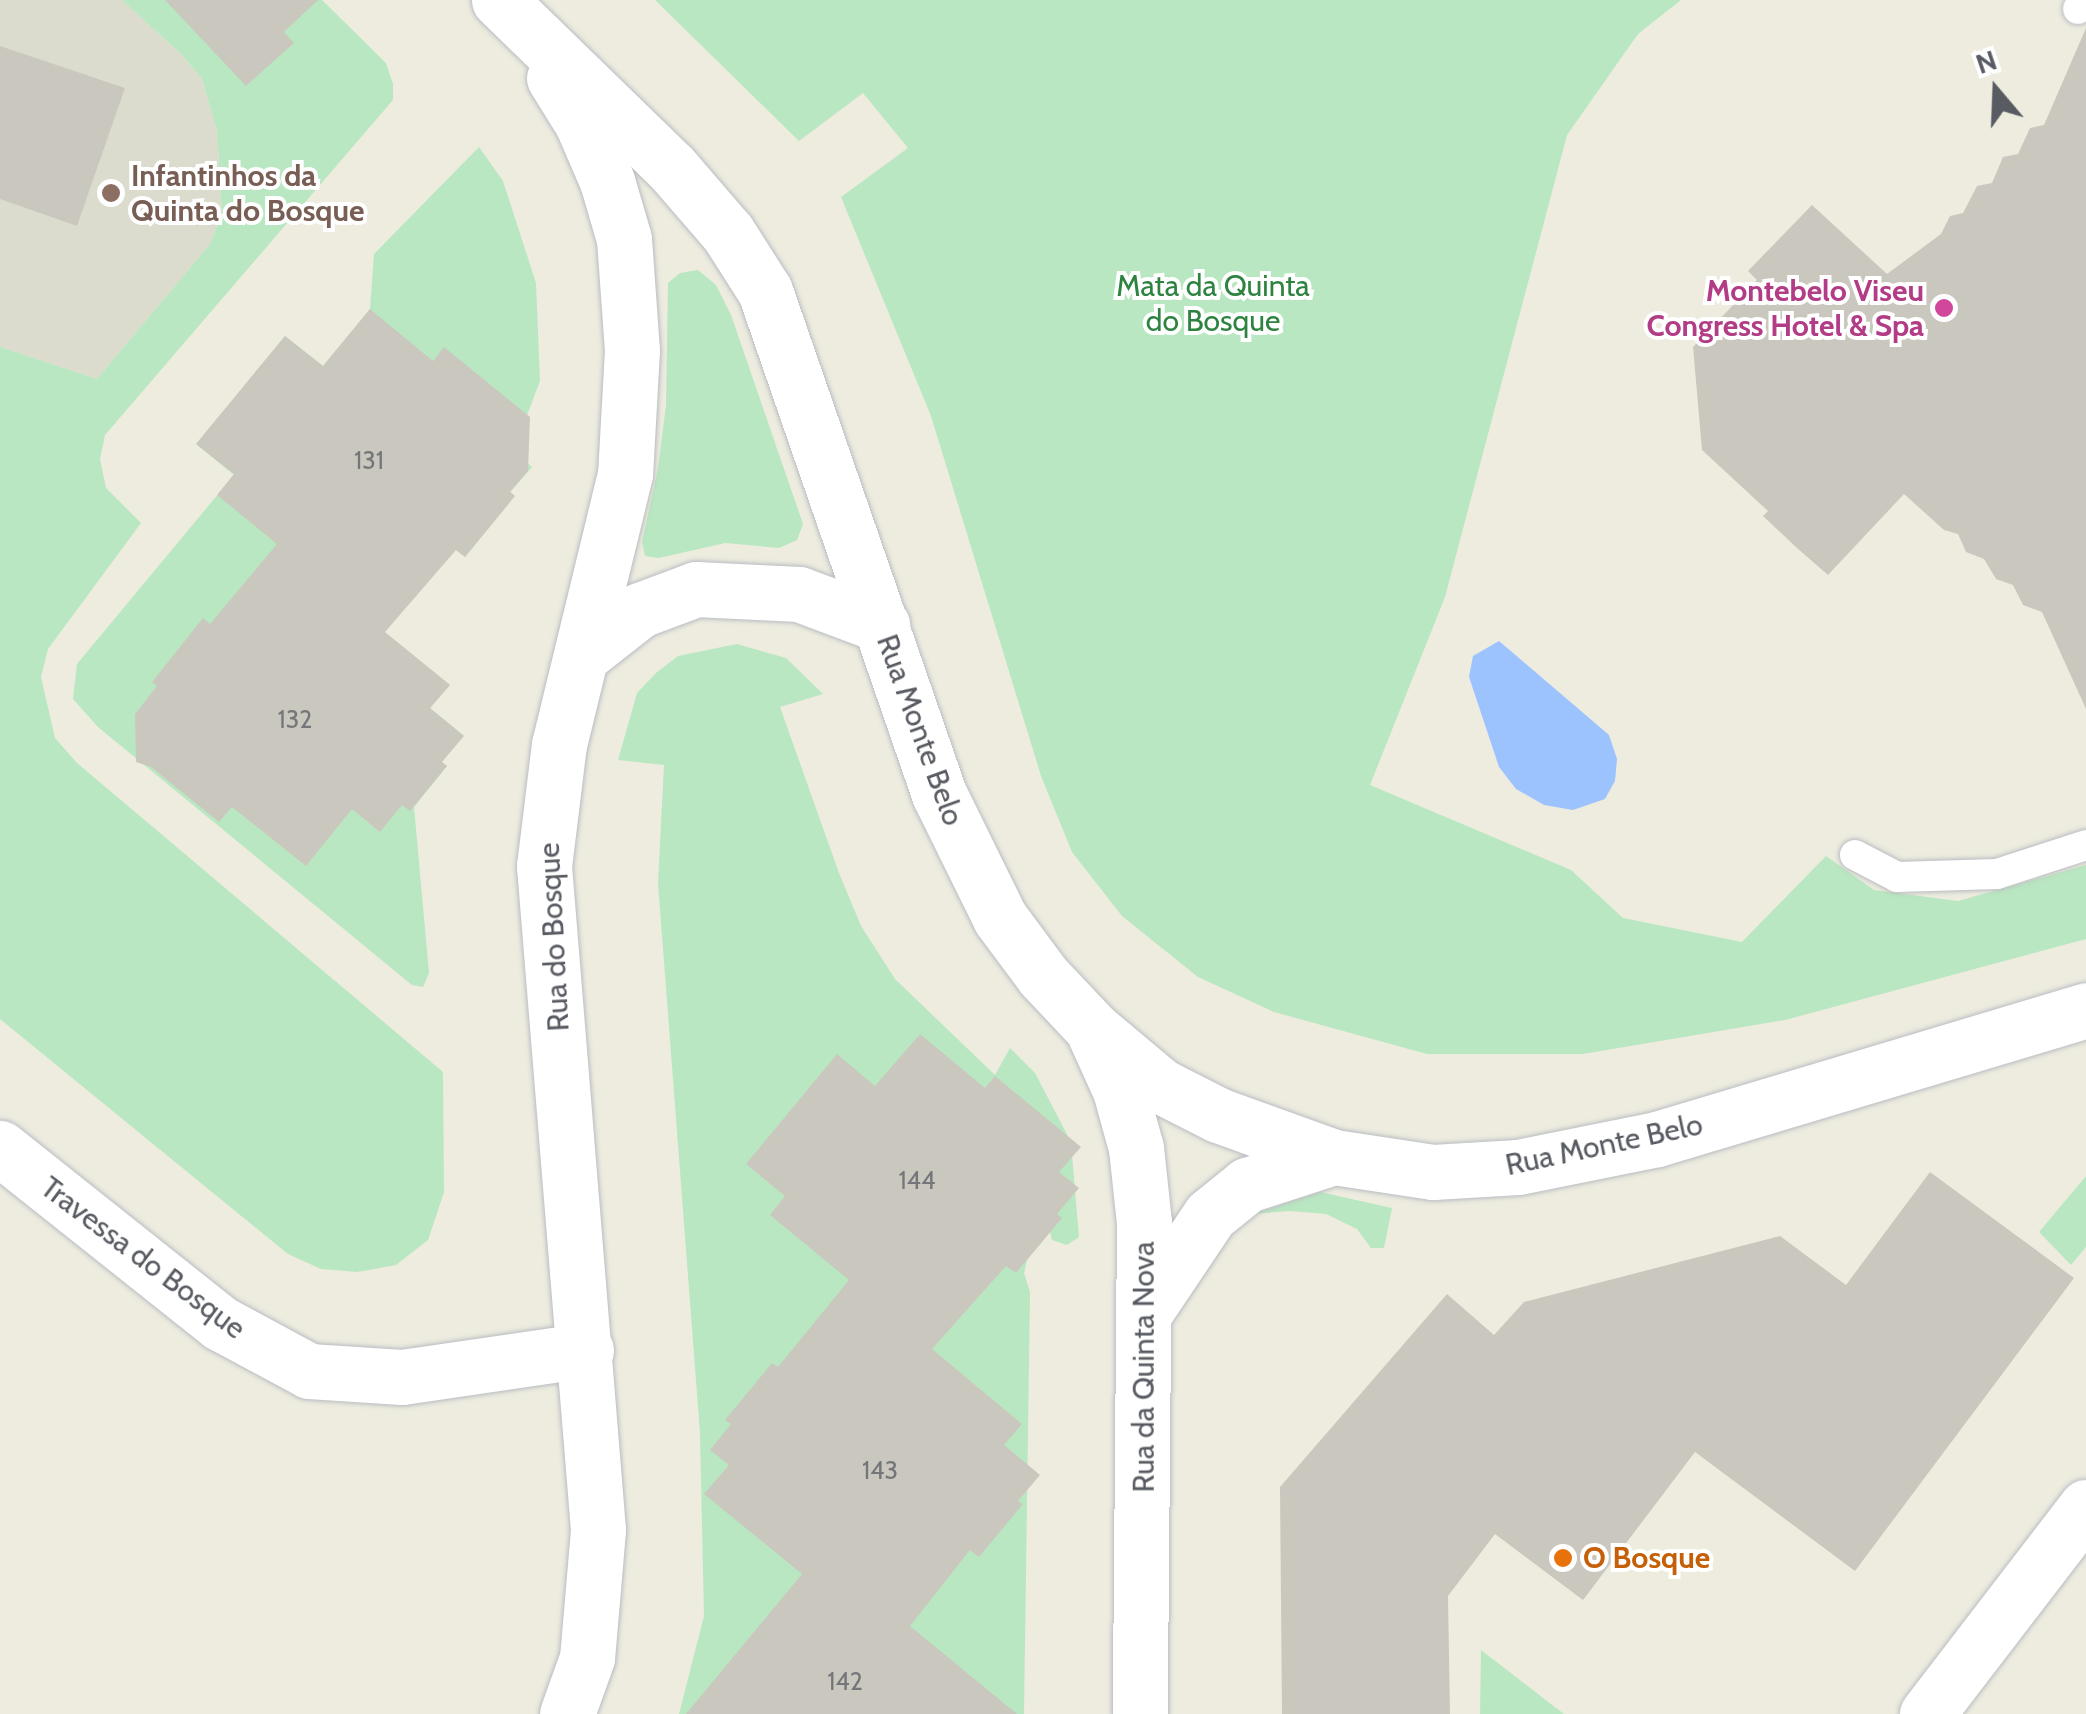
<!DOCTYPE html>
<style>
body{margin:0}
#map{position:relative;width:2086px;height:1714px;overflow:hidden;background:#edecdf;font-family:Cabin,sans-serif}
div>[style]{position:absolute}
.education>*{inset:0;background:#dcdcce}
.green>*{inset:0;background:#b9e7c1}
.water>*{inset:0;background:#9dc3ff}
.building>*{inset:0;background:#cac8be}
.roads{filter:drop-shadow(0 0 2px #babcc2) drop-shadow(0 0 2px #babcc2)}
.lane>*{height:30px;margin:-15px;padding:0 15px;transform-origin:15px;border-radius:15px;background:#fff}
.street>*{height:55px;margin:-27.5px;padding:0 27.5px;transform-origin:27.5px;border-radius:27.5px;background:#fff}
.dots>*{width:28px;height:28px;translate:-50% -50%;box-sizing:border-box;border:5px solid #fff;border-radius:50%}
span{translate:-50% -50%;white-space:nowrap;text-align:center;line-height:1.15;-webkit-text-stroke:8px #fff;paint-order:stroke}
.number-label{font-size:25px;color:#747679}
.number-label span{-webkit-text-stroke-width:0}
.education-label{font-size:30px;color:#785e54;font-weight:700}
.left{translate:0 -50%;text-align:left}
.park-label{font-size:30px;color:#2e8340}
.hotel-label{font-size:30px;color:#b23c85;font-weight:700}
.right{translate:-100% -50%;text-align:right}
.street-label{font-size:30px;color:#585b62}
.food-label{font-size:30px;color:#c56008;font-weight:700}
.north{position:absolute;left:1946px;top:40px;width:100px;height:100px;-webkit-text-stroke:8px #fff;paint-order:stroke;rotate:341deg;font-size:28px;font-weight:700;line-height:40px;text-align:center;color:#585b62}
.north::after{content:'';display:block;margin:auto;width:35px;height:45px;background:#585b62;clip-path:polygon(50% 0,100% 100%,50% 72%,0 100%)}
</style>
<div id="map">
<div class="education">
<div style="clip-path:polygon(0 0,122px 0,181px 54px,202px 79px,217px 131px,222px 213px,210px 244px,97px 379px,0 347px)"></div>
</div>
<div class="green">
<div style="clip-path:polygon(122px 0,322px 0,386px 63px,393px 84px,393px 100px,105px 435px,100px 459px,106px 488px,141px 523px,48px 649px,41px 677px,55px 738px,77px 763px,443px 1072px,444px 1192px,428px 1240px,396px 1265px,357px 1272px,321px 1269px,288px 1254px,0 1019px,0 347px,97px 379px,210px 244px,222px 213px,217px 131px,202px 79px,181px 54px)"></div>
<div style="clip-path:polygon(655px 0,1681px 0,1638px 34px,1567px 135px,1445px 597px,1370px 785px,1571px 870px,1623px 918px,1742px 942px,1826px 856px,1874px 890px,1958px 901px,2086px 865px,2086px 939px,1785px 1020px,1583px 1054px,1427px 1054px,1274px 1012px,1198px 977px,1122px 916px,1072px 852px,1041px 776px,931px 416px,841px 197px,908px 148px,863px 93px,799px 141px)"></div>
<div style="clip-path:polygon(479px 147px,503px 181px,536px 283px,540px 381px,513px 452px,532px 467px,511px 491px,504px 486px,515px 496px,465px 557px,449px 545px,347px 602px,450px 685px,430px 708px,464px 736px,434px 757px,447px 766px,414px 807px,429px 973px,423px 987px,412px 985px,98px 727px,73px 699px,77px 664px,234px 475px,196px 444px,285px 336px,323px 366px,370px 309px,374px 254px)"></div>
<div style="clip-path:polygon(698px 270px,716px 285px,731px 315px,803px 524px,797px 540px,779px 548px,725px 543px,659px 558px,645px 556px,642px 542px,658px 468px,666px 405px,668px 283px,680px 273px)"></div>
<div style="clip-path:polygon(737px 644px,786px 658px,823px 694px,780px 707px,839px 873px,861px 926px,895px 979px,995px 1075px,1010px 1048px,1035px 1073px,1071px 1142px,1079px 1237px,1067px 1245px,1052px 1240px,1050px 1232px,1027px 1260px,1024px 1273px,1030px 1292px,1024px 1714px,679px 1714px,704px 1616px,700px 1433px,658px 883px,664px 765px,618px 760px,637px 693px,656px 673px,678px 656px)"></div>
<div style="clip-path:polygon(2086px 1176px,2086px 1247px,2071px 1265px,2039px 1232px)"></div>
<div style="clip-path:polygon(1320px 1192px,1392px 1208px,1384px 1248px,1371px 1248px,1357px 1229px,1326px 1214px,1290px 1211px,1253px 1214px)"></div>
<div style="clip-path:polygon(1481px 1650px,1564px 1714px,1480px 1714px)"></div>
</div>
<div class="water">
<div style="clip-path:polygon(1499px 641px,1609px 735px,1617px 759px,1615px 781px,1605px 799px,1573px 810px,1544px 805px,1516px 789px,1499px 767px,1469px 677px,1473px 656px)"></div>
</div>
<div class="building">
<div style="clip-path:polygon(165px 0,318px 0,284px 32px,294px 43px,246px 86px)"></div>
<div style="clip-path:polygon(2086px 28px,2086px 709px,2042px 612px,2023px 605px,2013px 585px,1996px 579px,1984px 559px,1966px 552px,1958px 534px,1944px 530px,1904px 494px,1828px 575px,1797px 548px,1763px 516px,1768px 511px,1702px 450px,1693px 347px,1757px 280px,1748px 271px,1812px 205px,1887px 274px,1941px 234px,1950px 216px,1963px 213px,1977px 186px,1992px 183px,2003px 157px,2018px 154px,2030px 128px,2044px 125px)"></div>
<div style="clip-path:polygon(0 46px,125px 88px,77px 226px,0 199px)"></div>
<div style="clip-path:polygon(370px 309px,433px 361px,444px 347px,530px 417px,528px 471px,510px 492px,515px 496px,465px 557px,456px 550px,385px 632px,450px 685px,430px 708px,464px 736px,442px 762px,447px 766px,410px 811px,402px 805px,380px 832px,352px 809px,306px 866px,232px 807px,219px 822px,151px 767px,136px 762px,135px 714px,157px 686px,152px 682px,203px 618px,210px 624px,277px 544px,217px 495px,234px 474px,196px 444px,285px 336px,323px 366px)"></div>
<div style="clip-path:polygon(920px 1034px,985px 1088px,995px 1076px,1081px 1147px,1059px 1172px,1079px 1188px,1057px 1214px,1062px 1218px,1016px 1273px,1006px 1266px,932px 1349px,1022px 1424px,1004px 1445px,1040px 1475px,1018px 1501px,1023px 1504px,979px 1557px,970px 1550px,910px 1626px,1017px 1714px,686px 1714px,802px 1574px,704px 1494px,729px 1465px,710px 1450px,731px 1424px,725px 1420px,772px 1363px,778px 1367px,849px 1280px,770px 1215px,785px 1196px,746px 1164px,837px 1054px,875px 1086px)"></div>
<div style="clip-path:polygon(1930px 1172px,2074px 1278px,1855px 1571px,1695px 1452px,1583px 1600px,1495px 1534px,1448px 1596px,1450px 1714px,1282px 1714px,1280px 1487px,1447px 1294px,1494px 1335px,1524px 1302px,1780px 1236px,1846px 1285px)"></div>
</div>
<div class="roads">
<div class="lane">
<div style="left:2078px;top:9px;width:11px;rotate:-45deg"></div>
<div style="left:1855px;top:855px;width:47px;rotate:27.6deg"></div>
<div style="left:1897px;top:877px;width:100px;rotate:-1.7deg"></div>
<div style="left:1997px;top:874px;width:94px;rotate:-18deg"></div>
</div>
<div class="street">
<div style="left:499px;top:0;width:240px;rotate:44.2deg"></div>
<div style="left:671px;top:167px;width:87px;rotate:49.2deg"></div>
<div style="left:728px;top:233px;width:69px;rotate:57.5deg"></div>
<div style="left:765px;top:291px;width:532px;rotate:70.92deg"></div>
<div style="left:939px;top:794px;width:138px;rotate:63.8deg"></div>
<div style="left:1000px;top:918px;width:72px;rotate:53.4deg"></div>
<div style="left:1043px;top:976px;width:73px;rotate:46.7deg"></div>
<div style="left:1093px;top:1029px;width:89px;rotate:40deg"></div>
<div style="left:1161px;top:1086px;width:64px;rotate:27deg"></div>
<div style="left:1218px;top:1115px;width:123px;rotate:19.9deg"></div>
<div style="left:1334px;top:1157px;width:100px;rotate:8.6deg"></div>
<div style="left:1433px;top:1172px;width:85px;rotate:-3.4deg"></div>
<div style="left:1518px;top:1167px;width:142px;rotate:-11.4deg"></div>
<div style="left:1657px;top:1139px;width:448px;rotate:-16.7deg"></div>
<div style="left:554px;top:78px;width:53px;rotate:58.1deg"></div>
<div style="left:582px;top:123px;width:63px;rotate:66.7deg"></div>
<div style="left:607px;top:181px;width:60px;rotate:73.7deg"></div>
<div style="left:624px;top:239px;width:111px;rotate:85.9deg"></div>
<div style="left:632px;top:350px;width:124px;rotate:93.2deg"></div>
<div style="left:625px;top:474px;width:278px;rotate:103.7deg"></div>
<div style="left:559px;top:744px;width:123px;rotate:97deg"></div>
<div style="left:544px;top:866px;width:666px;rotate:85.35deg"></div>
<div style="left:598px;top:1530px;width:128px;rotate:94.9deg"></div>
<div style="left:587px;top:1658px;width:59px;rotate:109.7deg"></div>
<div style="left:584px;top:654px;width:71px;rotate:-38.2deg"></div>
<div style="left:640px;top:610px;width:60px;rotate:-20.6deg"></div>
<div style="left:696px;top:589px;width:103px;rotate:2.8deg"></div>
<div style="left:799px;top:594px;width:89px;rotate:20.5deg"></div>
<div style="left:1095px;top:1035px;width:60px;rotate:65.6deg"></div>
<div style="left:1120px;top:1090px;width:60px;rotate:74.6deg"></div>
<div style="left:1136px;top:1148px;width:75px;rotate:83.9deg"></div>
<div style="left:1144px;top:1223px;width:491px;rotate:90.5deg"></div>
<div style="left:0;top:1148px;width:281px;rotate:38.5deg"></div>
<div style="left:220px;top:1323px;width:101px;rotate:28.3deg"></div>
<div style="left:309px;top:1371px;width:93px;rotate:3.7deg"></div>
<div style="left:402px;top:1377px;width:186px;rotate:-8.3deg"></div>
<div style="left:1147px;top:1309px;width:113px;rotate:-56.2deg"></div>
<div style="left:1210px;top:1215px;width:48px;rotate:-39deg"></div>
<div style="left:1247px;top:1185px;width:91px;rotate:-17.8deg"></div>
<div style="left:1927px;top:1714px;width:261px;rotate:-52.5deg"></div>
</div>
</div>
<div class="dots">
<div style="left:111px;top:193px;background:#8d6e63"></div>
<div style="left:1944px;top:308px;background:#d1479c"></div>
<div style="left:1563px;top:1558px;background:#e8710a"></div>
</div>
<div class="number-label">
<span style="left:369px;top:460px">131</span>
<span style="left:295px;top:719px">132</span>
<span style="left:917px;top:1180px">144</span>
<span style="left:880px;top:1470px">143</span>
<span style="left:845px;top:1681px">142</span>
</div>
<div class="education-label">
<span class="left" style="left:131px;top:193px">Infantinhos da<br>Quinta do Bosque</span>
</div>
<div class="park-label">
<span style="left:1213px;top:303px">Mata da Quinta<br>do Bosque</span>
</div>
<div class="hotel-label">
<span class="right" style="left:1924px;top:308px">Montebelo Viseu<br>Congress Hotel &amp; Spa</span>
</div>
<div class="street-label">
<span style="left:920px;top:730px;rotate:70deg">Rua Monte Belo</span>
<span style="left:554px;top:937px;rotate:-93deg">Rua do Bosque</span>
<span style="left:1604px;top:1145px;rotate:-12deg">Rua Monte Belo</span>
<span style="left:143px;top:1258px;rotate:37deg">Travessa do Bosque</span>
<span style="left:1144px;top:1367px;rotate:-90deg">Rua da Quinta Nova</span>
</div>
<div class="food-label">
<span class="left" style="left:1583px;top:1558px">O Bosque</span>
</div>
<div class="north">N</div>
</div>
